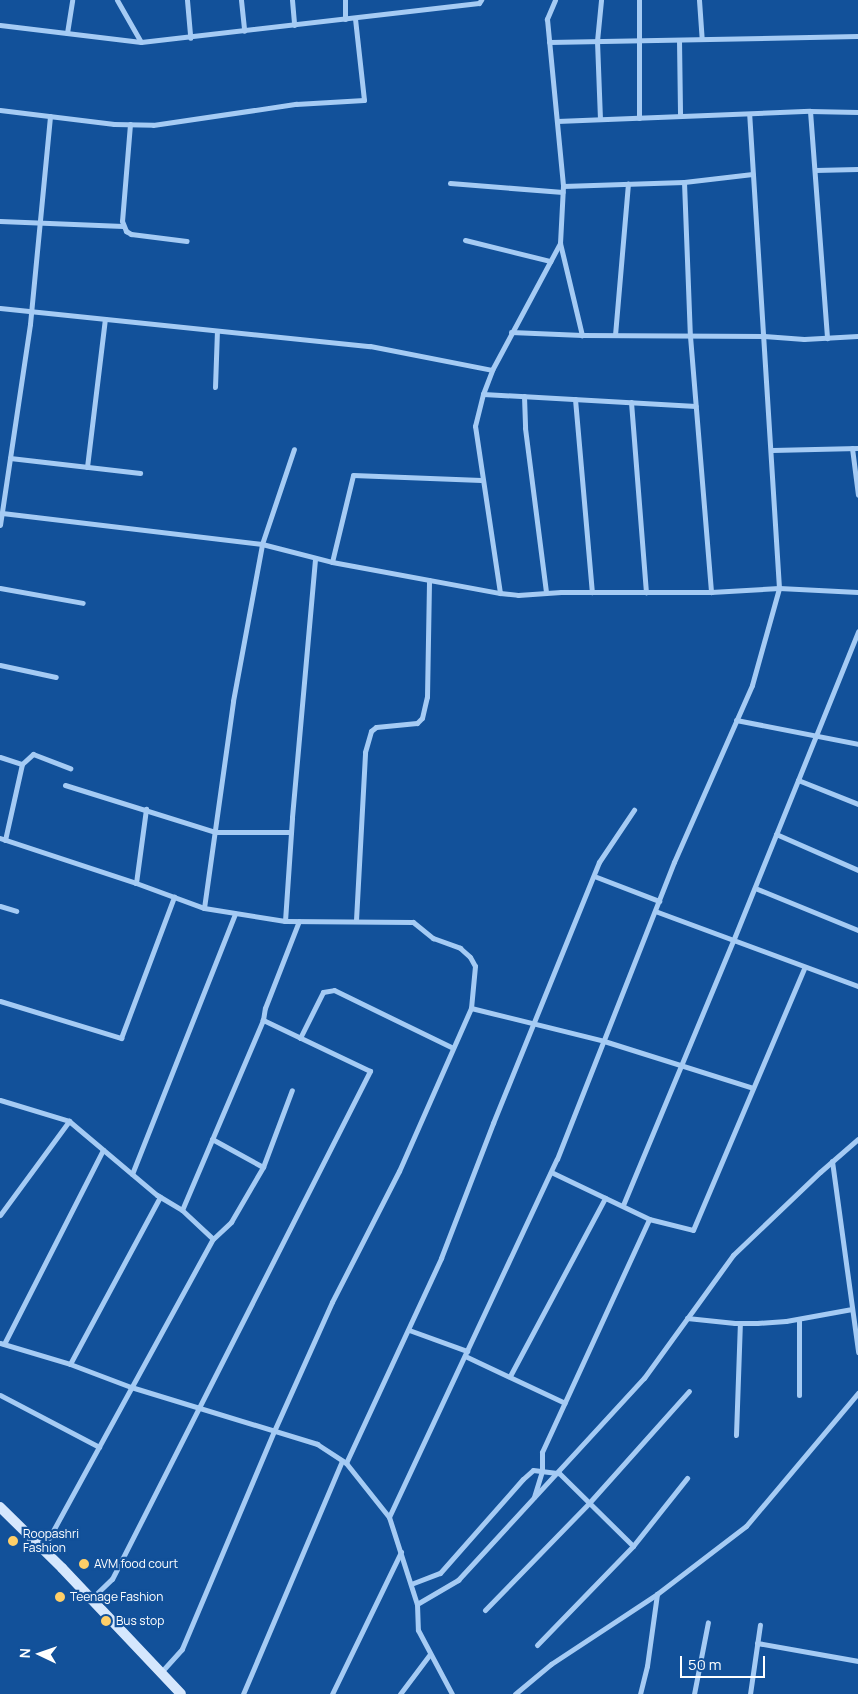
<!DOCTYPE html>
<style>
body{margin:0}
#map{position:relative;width:858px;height:1694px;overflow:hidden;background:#12519a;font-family:Manrope,sans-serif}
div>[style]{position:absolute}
.street>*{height:5px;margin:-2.5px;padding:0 2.5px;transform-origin:2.5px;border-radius:2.5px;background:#a5cbf4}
.secondary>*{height:10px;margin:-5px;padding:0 5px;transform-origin:5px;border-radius:5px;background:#d5e7fd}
.dots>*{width:14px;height:14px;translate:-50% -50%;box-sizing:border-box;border:2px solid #12519a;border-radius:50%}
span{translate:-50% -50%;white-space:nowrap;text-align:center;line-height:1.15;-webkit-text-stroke:4.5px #12519a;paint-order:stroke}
.poi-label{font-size:12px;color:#fff}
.left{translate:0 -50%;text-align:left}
.north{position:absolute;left:15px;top:1629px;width:50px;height:50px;-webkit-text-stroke:4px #12519a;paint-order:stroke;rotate:273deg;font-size:14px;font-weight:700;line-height:20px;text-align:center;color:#fff}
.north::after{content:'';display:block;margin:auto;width:18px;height:22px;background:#fff;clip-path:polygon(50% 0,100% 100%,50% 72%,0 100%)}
.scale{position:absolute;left:680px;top:1656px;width:85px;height:22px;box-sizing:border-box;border:2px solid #fff;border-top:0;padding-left:6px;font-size:15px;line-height:18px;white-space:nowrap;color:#fff;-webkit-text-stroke:4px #12519a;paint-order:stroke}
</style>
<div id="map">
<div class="street">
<div style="left:117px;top:0;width:48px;rotate:60.3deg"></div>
<div style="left:187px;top:0;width:38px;rotate:85deg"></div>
<div style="left:241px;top:0;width:31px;rotate:84deg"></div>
<div style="left:292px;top:0;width:25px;rotate:85deg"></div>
<div style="left:345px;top:0;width:19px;rotate:90deg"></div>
<div style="left:555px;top:0;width:21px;rotate:113deg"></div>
<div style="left:547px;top:19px;width:168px;rotate:84.5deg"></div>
<div style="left:563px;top:186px;width:57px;rotate:93deg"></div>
<div style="left:560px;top:243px;width:95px;rotate:76.6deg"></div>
<div style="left:699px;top:0;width:39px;rotate:86deg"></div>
<div style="left:0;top:25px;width:142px;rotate:6.9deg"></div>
<div style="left:141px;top:42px;width:340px;rotate:-6.6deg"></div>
<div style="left:479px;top:3px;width:4px;rotate:-56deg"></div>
<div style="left:67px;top:33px;width:33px;rotate:-81deg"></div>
<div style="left:679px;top:40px;width:76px;rotate:89.2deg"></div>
<div style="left:549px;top:42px;width:309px;rotate:-1.1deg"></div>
<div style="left:0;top:110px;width:115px;rotate:7deg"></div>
<div style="left:114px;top:124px;width:39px;rotate:1deg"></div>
<div style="left:153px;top:125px;width:145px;rotate:-8.4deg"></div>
<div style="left:296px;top:104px;width:68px;rotate:-3.4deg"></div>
<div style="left:364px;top:100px;width:82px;rotate:-96.3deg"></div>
<div style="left:810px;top:111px;width:228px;rotate:85.7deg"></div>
<div style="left:639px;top:118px;width:118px;rotate:-90deg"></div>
<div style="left:600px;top:119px;width:78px;rotate:-92.2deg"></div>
<div style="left:597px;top:41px;width:41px;rotate:-84.4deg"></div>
<div style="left:557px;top:121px;width:253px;rotate:-2.3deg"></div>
<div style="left:810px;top:111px;width:48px;rotate:1.2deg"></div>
<div style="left:130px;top:124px;width:97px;rotate:94.7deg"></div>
<div style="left:122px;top:221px;width:11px;rotate:68deg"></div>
<div style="left:126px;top:231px;width:6px;rotate:31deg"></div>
<div style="left:131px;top:234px;width:56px;rotate:7.1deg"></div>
<div style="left:815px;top:170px;width:43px;rotate:-1.3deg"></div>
<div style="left:684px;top:182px;width:154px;rotate:87.8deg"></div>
<div style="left:690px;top:336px;width:257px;rotate:85.3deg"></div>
<div style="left:450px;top:183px;width:113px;rotate:4.6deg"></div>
<div style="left:563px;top:186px;width:121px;rotate:-1.9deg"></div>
<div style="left:684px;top:182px;width:69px;rotate:-6.6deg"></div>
<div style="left:0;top:221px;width:123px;rotate:2.3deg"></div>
<div style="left:465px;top:240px;width:88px;rotate:13.9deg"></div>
<div style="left:0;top:308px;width:372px;rotate:5.9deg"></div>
<div style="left:370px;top:346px;width:124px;rotate:11.1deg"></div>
<div style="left:511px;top:332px;width:71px;rotate:2.4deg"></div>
<div style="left:582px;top:335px;width:182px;rotate:0.3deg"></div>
<div style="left:764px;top:336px;width:40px;rotate:4.3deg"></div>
<div style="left:804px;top:339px;width:54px;rotate:-3.2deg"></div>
<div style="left:615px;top:335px;width:152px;rotate:-85.1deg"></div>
<div style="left:215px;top:387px;width:56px;rotate:-88deg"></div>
<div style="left:483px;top:394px;width:213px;rotate:3.2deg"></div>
<div style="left:524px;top:396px;width:32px;rotate:88deg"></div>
<div style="left:525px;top:428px;width:166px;rotate:82.7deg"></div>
<div style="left:575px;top:399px;width:194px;rotate:85deg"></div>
<div style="left:631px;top:402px;width:191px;rotate:85.5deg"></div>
<div style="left:852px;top:448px;width:47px;rotate:82.7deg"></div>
<div style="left:772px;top:450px;width:86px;rotate:-1.3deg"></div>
<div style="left:10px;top:458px;width:131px;rotate:6.6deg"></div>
<div style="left:87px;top:467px;width:149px;rotate:-83.1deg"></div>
<div style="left:2px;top:513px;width:262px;rotate:6.8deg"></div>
<div style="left:262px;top:544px;width:72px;rotate:14.4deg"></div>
<div style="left:332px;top:562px;width:171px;rotate:10.5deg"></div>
<div style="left:500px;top:593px;width:18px;rotate:6deg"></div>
<div style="left:518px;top:595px;width:43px;rotate:-4deg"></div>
<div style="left:561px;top:592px;width:150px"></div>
<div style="left:711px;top:592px;width:68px;rotate:-3.4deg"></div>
<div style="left:779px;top:588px;width:79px;rotate:2.9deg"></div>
<div style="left:0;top:525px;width:203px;rotate:-81.5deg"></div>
<div style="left:30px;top:324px;width:209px;rotate:-84.5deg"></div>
<div style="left:332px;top:562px;width:89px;rotate:-76.4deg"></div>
<div style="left:353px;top:475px;width:128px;rotate:2.2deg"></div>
<div style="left:0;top:588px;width:84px;rotate:10.2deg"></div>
<div style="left:500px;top:593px;width:169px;rotate:-98.5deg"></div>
<div style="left:475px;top:426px;width:33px;rotate:-76deg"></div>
<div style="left:483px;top:394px;width:26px;rotate:-69deg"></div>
<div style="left:492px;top:370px;width:144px;rotate:-61.8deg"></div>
<div style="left:0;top:665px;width:57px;rotate:12.1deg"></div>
<div style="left:736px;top:720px;width:124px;rotate:11.1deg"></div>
<div style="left:0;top:757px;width:23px;rotate:18deg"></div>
<div style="left:798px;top:780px;width:65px;rotate:21.8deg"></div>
<div style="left:65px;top:785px;width:157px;rotate:17.4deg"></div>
<div style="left:215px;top:832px;width:76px"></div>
<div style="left:776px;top:834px;width:90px;rotate:23.7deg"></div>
<div style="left:0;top:838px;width:143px;rotate:18.3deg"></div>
<div style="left:136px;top:883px;width:72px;rotate:20.2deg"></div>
<div style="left:204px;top:908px;width:82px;rotate:9.1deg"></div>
<div style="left:285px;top:921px;width:128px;rotate:0.4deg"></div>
<div style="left:413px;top:922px;width:26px;rotate:39deg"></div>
<div style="left:433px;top:938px;width:29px;rotate:20deg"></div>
<div style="left:460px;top:948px;width:13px;rotate:42deg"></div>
<div style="left:470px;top:957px;width:10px;rotate:61deg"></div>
<div style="left:475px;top:966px;width:42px;rotate:95.4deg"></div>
<div style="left:471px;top:1008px;width:178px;rotate:113.8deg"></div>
<div style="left:399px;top:1171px;width:147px;rotate:117.1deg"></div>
<div style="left:332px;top:1302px;width:141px;rotate:114.2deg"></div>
<div style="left:274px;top:1431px;width:237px;rotate:112.9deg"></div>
<div style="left:182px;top:1649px;width:31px;rotate:132deg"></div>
<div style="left:5px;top:840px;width:78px;rotate:-77.4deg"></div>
<div style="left:22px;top:764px;width:15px;rotate:-42deg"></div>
<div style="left:33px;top:754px;width:40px;rotate:21deg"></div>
<div style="left:594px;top:876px;width:70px;rotate:21deg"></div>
<div style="left:136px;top:883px;width:75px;rotate:-82.3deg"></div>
<div style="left:755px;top:888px;width:111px;rotate:22.2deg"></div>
<div style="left:0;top:906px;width:17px;rotate:17deg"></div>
<div style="left:204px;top:908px;width:209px;rotate:-82deg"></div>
<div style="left:233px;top:701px;width:160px;rotate:-79.5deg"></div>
<div style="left:262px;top:544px;width:100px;rotate:-71.4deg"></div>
<div style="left:655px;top:911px;width:216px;rotate:20.3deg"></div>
<div style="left:356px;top:920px;width:168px;rotate:-86.9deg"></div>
<div style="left:365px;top:752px;width:22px;rotate:-74deg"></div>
<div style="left:371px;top:731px;width:6px;rotate:-39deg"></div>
<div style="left:376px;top:727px;width:41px;rotate:-5.6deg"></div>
<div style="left:417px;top:723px;width:7px;rotate:-45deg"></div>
<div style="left:422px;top:718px;width:22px;rotate:-77deg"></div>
<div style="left:427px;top:697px;width:117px;rotate:-89deg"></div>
<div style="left:285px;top:921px;width:104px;rotate:-86.1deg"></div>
<div style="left:292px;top:817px;width:260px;rotate:-84.9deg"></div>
<div style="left:0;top:1001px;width:127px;rotate:17deg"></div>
<div style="left:121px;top:1038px;width:151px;rotate:-69.4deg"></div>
<div style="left:471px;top:1008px;width:137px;rotate:13.9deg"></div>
<div style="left:604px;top:1041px;width:156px;rotate:17.5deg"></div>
<div style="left:300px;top:1038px;width:51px;rotate:-63.4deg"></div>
<div style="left:323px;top:992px;width:11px;rotate:-10deg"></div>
<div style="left:334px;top:990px;width:132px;rotate:26deg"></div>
<div style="left:0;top:1100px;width:72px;rotate:16.9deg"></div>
<div style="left:69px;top:1121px;width:115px;rotate:40.1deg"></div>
<div style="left:157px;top:1195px;width:29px;rotate:31deg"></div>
<div style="left:182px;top:1210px;width:42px;rotate:43.1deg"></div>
<div style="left:212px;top:1139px;width:58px;rotate:28.8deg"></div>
<div style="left:832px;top:1161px;width:193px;rotate:82.2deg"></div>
<div style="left:551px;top:1172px;width:109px;rotate:25.6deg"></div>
<div style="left:649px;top:1219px;width:45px;rotate:14deg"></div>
<div style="left:693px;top:1230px;width:285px;rotate:-67deg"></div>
<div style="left:132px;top:1174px;width:280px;rotate:-68.4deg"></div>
<div style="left:623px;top:1205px;width:286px;rotate:-67.4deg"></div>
<div style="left:733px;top:941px;width:334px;rotate:-68deg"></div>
<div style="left:182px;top:1210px;width:207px;rotate:-66.9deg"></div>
<div style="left:263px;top:1020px;width:12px;rotate:-81deg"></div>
<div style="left:265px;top:1008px;width:93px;rotate:-68.7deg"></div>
<div style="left:0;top:1215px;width:117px;rotate:-53.7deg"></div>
<div style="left:687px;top:1318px;width:48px;rotate:5.9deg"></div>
<div style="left:735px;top:1323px;width:22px"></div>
<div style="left:757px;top:1323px;width:29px;rotate:-4deg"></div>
<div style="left:786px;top:1321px;width:67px;rotate:-10.3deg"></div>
<div style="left:409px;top:1330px;width:62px;rotate:19.9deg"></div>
<div style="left:0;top:1343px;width:73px;rotate:16.7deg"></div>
<div style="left:70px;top:1364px;width:65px;rotate:20.7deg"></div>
<div style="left:131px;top:1387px;width:195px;rotate:17deg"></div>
<div style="left:317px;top:1444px;width:35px;rotate:33deg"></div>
<div style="left:346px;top:1463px;width:69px;rotate:51.5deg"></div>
<div style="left:389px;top:1517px;width:91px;rotate:72.2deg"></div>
<div style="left:417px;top:1604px;width:26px;rotate:88deg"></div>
<div style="left:418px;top:1630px;width:72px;rotate:62deg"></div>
<div style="left:4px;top:1344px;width:218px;rotate:-63deg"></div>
<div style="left:465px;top:1356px;width:110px;rotate:25.2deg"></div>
<div style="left:70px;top:1364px;width:190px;rotate:-61.7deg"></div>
<div style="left:510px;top:1376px;width:202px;rotate:-61.9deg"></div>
<div style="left:0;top:1395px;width:112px;rotate:27.7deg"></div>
<div style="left:799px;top:1395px;width:76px;rotate:-90deg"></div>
<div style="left:736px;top:1435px;width:112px;rotate:-88deg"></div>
<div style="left:346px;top:1463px;width:226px;rotate:-65.1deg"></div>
<div style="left:441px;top:1258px;width:145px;rotate:-68.9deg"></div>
<div style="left:493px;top:1123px;width:282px;rotate:-67.9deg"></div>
<div style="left:599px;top:862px;width:63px;rotate:-56.1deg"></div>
<div style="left:534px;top:1497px;width:27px;rotate:-73deg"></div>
<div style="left:542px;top:1471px;width:19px;rotate:-90deg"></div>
<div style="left:542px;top:1452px;width:256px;rotate:-65.3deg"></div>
<div style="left:389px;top:1517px;width:395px;rotate:-64.9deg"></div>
<div style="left:557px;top:1159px;width:319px;rotate:-68.5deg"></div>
<div style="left:674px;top:862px;width:193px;rotate:-66.2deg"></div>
<div style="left:752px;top:685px;width:101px;rotate:-74.4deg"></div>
<div style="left:779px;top:588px;width:475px;rotate:-93.6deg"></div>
<div style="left:43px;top:1549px;width:354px;rotate:-61.3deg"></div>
<div style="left:213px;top:1239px;width:25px;rotate:-43deg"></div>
<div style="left:231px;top:1222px;width:64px;rotate:-59.8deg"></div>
<div style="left:263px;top:1167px;width:82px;rotate:-69.4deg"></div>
<div style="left:411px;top:1584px;width:31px;rotate:-21deg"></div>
<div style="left:440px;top:1573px;width:125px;rotate:-48.6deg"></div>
<div style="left:523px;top:1479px;width:13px;rotate:-42deg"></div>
<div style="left:533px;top:1470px;width:26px;rotate:7deg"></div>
<div style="left:559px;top:1473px;width:104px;rotate:44.6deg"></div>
<div style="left:91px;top:1599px;width:29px;rotate:-44deg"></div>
<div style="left:112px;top:1579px;width:570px;rotate:-63.08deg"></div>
<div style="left:370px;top:1071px;width:119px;rotate:-154.5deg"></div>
<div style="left:417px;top:1604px;width:48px;rotate:-30.3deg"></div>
<div style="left:458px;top:1580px;width:275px;rotate:-47.4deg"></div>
<div style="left:644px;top:1378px;width:152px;rotate:-54.1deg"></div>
<div style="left:733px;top:1255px;width:120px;rotate:-43.7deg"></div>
<div style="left:820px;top:1172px;width:50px;rotate:-41deg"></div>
<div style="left:485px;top:1610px;width:149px;rotate:-45.8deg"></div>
<div style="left:589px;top:1503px;width:150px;rotate:-48.2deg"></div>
<div style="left:757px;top:1643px;width:103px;rotate:10.1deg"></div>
<div style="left:537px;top:1645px;width:138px;rotate:-45.9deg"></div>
<div style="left:633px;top:1546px;width:87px;rotate:-51.5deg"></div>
<div style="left:243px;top:1694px;width:253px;rotate:-67deg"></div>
<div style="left:332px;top:1694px;width:158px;rotate:-64.1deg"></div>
<div style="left:400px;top:1694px;width:50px;rotate:-53.1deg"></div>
<div style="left:515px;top:1694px;width:47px;rotate:-39.8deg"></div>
<div style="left:551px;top:1664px;width:127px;rotate:-33.4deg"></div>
<div style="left:657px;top:1594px;width:112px;rotate:-37.4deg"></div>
<div style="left:746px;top:1526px;width:174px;rotate:-49.9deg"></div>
<div style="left:640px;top:1694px;width:29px;rotate:-76deg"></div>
<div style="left:647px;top:1666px;width:73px;rotate:-82.1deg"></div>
<div style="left:694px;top:1694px;width:73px;rotate:-79deg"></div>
<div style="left:750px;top:1694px;width:70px;rotate:-81.8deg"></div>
</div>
<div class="secondary">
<div style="left:0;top:1507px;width:87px;rotate:44.5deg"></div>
<div style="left:62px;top:1568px;width:173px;rotate:46.6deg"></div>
</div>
<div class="dots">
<div style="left:13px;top:1541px;background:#ffcf68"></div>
<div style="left:84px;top:1564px;background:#ffcf68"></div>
<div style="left:60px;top:1597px;background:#ffcf68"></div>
<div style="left:106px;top:1621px;background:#ffcf68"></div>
</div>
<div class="poi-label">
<span class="left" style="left:23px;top:1541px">Roopashri<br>Fashion</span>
<span class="left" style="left:94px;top:1564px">AVM food court</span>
<span class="left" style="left:70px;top:1597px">Teenage Fashion</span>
<span class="left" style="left:116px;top:1621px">Bus stop</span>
</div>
<div class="north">N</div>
<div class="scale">50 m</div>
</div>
